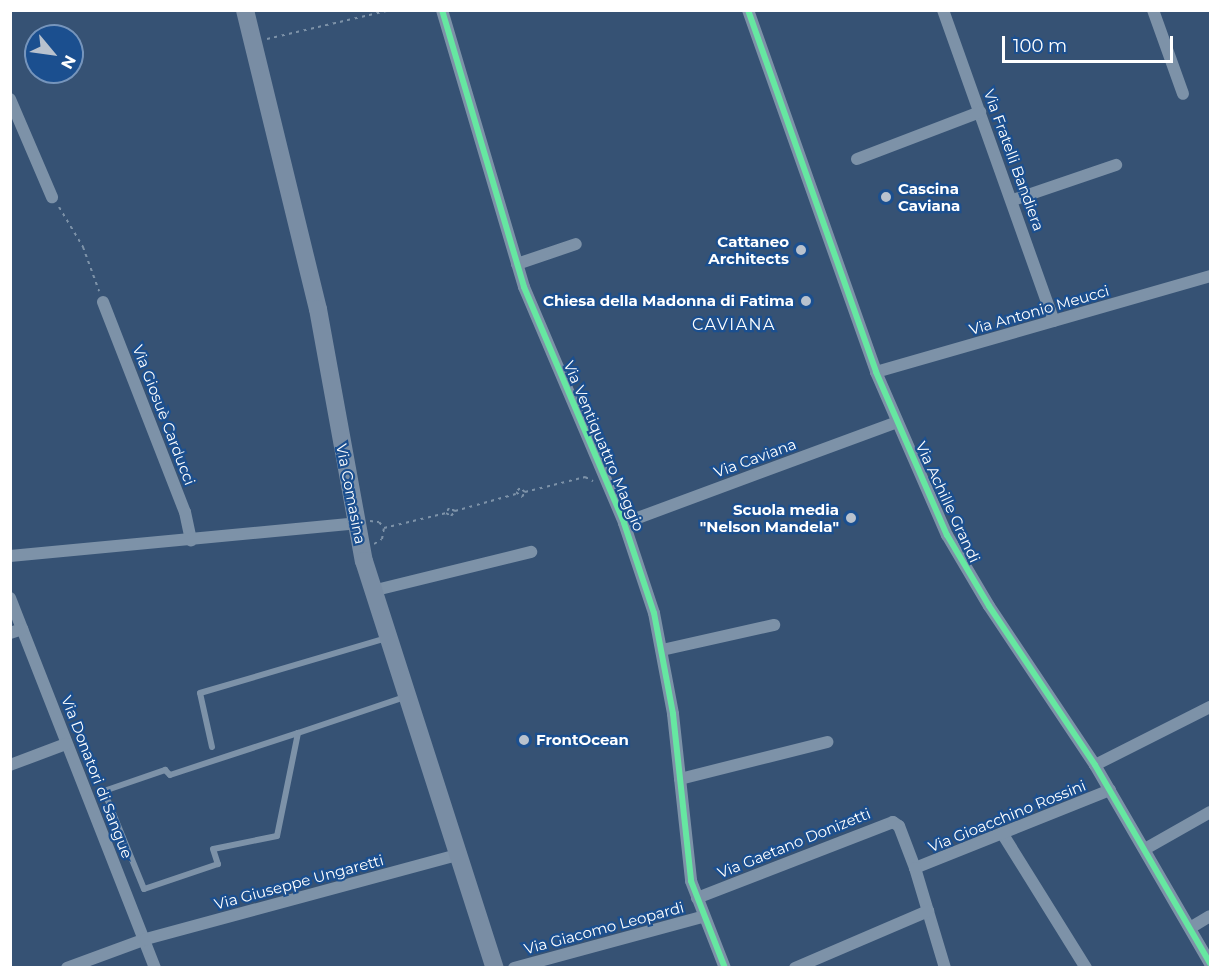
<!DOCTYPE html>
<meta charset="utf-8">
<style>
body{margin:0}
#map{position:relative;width:1221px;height:978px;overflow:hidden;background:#365274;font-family:Montserrat,sans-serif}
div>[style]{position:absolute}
.path>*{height:2px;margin-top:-1px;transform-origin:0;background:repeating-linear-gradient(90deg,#7d92a8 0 3px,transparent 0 7.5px)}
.lane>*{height:6px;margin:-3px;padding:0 3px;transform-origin:3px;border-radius:3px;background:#7d92a8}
.street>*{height:12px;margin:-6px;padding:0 6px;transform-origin:6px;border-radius:6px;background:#7d92a8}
.secondary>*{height:18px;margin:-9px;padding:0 9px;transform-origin:9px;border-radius:9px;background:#798da4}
.cycleway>*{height:6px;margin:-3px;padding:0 3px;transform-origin:3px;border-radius:3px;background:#66e7a1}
.dots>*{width:16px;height:16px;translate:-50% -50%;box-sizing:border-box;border:3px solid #1b4f8f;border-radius:50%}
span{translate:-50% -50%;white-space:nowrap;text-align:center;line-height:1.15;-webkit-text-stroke:4.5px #1b4f8f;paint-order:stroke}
.street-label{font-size:15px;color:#fff}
.poi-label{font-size:15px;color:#fff;font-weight:700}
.left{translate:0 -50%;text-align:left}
.right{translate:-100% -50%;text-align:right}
.neighbourhood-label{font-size:16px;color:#fff;letter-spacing:1.5px}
.frame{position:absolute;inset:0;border:12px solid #fff;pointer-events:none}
.north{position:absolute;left:24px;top:24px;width:60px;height:60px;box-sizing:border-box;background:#1b4f8f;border:2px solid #7695bc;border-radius:50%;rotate:119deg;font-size:16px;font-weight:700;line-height:24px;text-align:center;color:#fff}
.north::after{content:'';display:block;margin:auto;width:21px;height:27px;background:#b9c2ce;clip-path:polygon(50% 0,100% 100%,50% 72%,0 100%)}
.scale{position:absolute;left:1002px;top:36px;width:171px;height:27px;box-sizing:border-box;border:3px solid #fff;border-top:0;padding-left:8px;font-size:18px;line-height:21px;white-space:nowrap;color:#fff;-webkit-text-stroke:4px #1b4f8f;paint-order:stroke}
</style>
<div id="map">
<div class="path">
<div style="left:267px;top:39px;width:127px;rotate:-13.2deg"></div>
<div style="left:59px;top:207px;width:47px;rotate:59deg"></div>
<div style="left:83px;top:247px;width:47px;rotate:70deg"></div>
<div style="left:525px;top:492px;width:6px;rotate:-141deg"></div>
<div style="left:520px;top:488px;width:6px;rotate:135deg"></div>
<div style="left:516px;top:492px;width:8px;rotate:40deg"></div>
<div style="left:522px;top:497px;width:6px;rotate:-59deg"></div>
<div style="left:525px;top:492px;width:62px;rotate:-14deg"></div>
<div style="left:585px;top:477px;width:9px;rotate:27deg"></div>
<div style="left:455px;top:511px;width:7px;rotate:-153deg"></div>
<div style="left:449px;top:508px;width:6px;rotate:121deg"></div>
<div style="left:446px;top:513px;width:6px;rotate:31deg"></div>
<div style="left:451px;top:516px;width:6px;rotate:-51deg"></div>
<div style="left:455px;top:511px;width:63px;rotate:-15.6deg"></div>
<div style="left:370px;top:521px;width:9px;rotate:6deg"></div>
<div style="left:379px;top:522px;width:8px;rotate:50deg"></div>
<div style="left:384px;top:528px;width:64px;rotate:-13.6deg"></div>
<div style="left:374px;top:544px;width:9px;rotate:-32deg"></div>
<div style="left:382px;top:539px;width:11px;rotate:-80deg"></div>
</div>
<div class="lane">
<div style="left:298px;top:733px;width:105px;rotate:101.5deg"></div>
<div style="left:277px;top:836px;width:65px;rotate:168.5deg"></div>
<div style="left:213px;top:849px;width:16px;rotate:72deg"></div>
<div style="left:218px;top:864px;width:78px;rotate:161.3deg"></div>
<div style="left:144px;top:889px;width:106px;rotate:-112.2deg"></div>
<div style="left:104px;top:791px;width:65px;rotate:-19deg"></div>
<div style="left:165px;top:770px;width:7px;rotate:45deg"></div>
<div style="left:170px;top:775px;width:135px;rotate:-18.2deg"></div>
<div style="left:298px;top:733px;width:113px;rotate:-18.6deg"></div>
<div style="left:212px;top:747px;width:55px;rotate:-102.5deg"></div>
<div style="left:200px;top:693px;width:195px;rotate:-16.4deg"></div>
</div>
<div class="street">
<div style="left:442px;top:10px;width:289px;rotate:73.5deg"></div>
<div style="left:524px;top:287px;width:256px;rotate:67deg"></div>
<div style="left:624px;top:523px;width:95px;rotate:71.6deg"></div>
<div style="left:654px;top:613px;width:103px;rotate:79.3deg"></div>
<div style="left:673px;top:714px;width:168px;rotate:83.8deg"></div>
<div style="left:691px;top:881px;width:93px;rotate:68.7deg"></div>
<div style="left:748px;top:10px;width:384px;rotate:70.5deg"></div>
<div style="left:876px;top:372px;width:178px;rotate:66.5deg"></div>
<div style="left:947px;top:535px;width:82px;rotate:59.4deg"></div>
<div style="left:989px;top:606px;width:191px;rotate:56.3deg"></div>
<div style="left:1095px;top:765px;width:229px;rotate:59.9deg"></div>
<div style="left:943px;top:10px;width:330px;rotate:70.4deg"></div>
<div style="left:1153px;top:10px;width:89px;rotate:70.3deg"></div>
<div style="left:10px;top:99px;width:107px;rotate:66.8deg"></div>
<div style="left:857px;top:159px;width:132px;rotate:-20.9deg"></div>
<div style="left:1013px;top:200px;width:109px;rotate:-18.8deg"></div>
<div style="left:517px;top:264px;width:62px;rotate:-18.7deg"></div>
<div style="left:103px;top:302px;width:225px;rotate:68.7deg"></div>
<div style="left:185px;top:512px;width:29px;rotate:78deg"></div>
<div style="left:876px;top:372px;width:348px;rotate:-16deg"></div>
<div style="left:624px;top:523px;width:291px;rotate:-20.3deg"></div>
<div style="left:10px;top:556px;width:348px;rotate:-5.4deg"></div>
<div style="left:372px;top:591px;width:164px;rotate:-13.8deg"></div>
<div style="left:10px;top:598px;width:397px;rotate:68.6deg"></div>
<div style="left:10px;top:633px;width:13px;rotate:-18deg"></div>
<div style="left:662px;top:650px;width:115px;rotate:-12.6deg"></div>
<div style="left:10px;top:765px;width:60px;rotate:-20.6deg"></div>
<div style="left:1095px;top:765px;width:129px;rotate:-26.8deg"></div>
<div style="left:680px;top:779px;width:152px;rotate:-14.1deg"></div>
<div style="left:1002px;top:833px;width:159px;rotate:58.1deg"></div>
<div style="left:1145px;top:849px;width:75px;rotate:-29.6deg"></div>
<div style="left:915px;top:868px;width:210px;rotate:-21.8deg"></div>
<div style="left:697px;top:898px;width:210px;rotate:-21.2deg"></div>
<div style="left:893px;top:822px;width:7px;rotate:34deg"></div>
<div style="left:899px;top:826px;width:45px;rotate:69.1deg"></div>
<div style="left:915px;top:868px;width:104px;rotate:73.3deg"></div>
<div style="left:1190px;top:928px;width:23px;rotate:-31deg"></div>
<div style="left:67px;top:968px;width:84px;rotate:-20.2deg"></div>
<div style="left:146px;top:939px;width:326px;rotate:-15.1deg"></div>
<div style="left:514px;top:968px;width:195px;rotate:-15.2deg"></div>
<div style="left:795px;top:968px;width:145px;rotate:-23.2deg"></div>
</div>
<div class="secondary">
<div style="left:245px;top:10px;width:308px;rotate:76.3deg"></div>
<div style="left:318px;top:309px;width:256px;rotate:79.7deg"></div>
<div style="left:364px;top:561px;width:428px;rotate:72.2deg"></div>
</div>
<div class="cycleway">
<div style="left:442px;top:10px;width:289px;rotate:73.5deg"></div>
<div style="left:524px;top:287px;width:256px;rotate:67deg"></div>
<div style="left:624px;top:523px;width:95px;rotate:71.6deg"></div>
<div style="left:654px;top:613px;width:103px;rotate:79.3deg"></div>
<div style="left:673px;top:714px;width:168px;rotate:83.8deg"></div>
<div style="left:691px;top:881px;width:93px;rotate:68.7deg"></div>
<div style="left:748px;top:10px;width:384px;rotate:70.5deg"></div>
<div style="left:876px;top:372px;width:178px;rotate:66.5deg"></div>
<div style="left:947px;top:535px;width:82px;rotate:59.4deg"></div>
<div style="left:989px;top:606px;width:191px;rotate:56.3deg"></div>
<div style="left:1095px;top:765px;width:229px;rotate:59.9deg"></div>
</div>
<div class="dots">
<div style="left:886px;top:197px;background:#b9c2ce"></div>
<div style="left:801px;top:250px;background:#b9c2ce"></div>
<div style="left:806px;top:301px;background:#b9c2ce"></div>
<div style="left:851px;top:518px;background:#b9c2ce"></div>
<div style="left:524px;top:740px;background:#b9c2ce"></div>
</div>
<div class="street-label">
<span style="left:1014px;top:160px;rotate:70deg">Via Fratelli Bandiera</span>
<span style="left:1039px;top:310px;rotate:-16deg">Via Antonio Meucci</span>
<span style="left:164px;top:415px;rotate:69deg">Via Giosuè Carducci</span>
<span style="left:604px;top:446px;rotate:67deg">Via Ventiquattro Maggio</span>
<span style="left:755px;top:458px;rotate:-20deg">Via Caviana</span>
<span style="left:351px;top:494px;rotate:79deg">Via Comasina</span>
<span style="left:948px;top:502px;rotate:65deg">Via Achille Grandi</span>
<span style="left:97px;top:777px;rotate:69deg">Via Donatori di Sangue</span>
<span style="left:1007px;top:816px;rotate:-22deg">Via Gioacchino Rossini</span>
<span style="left:794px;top:843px;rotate:-22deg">Via Gaetano Donizetti</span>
<span style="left:299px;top:882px;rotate:-15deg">Via Giuseppe Ungaretti</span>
<span style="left:604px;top:928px;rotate:-15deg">Via Giacomo Leopardi</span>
</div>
<div class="poi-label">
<span class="left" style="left:898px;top:197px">Cascina<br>Caviana</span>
<span class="right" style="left:789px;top:250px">Cattaneo<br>Architects</span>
<span class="right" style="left:794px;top:301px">Chiesa della Madonna di Fatima</span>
<span class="right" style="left:839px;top:518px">Scuola media<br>"Nelson Mandela"</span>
<span class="left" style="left:536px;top:740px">FrontOcean</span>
</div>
<div class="neighbourhood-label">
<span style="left:734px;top:325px">CAVIANA</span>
</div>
<div class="frame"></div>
<div class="north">N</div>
<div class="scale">100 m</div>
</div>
